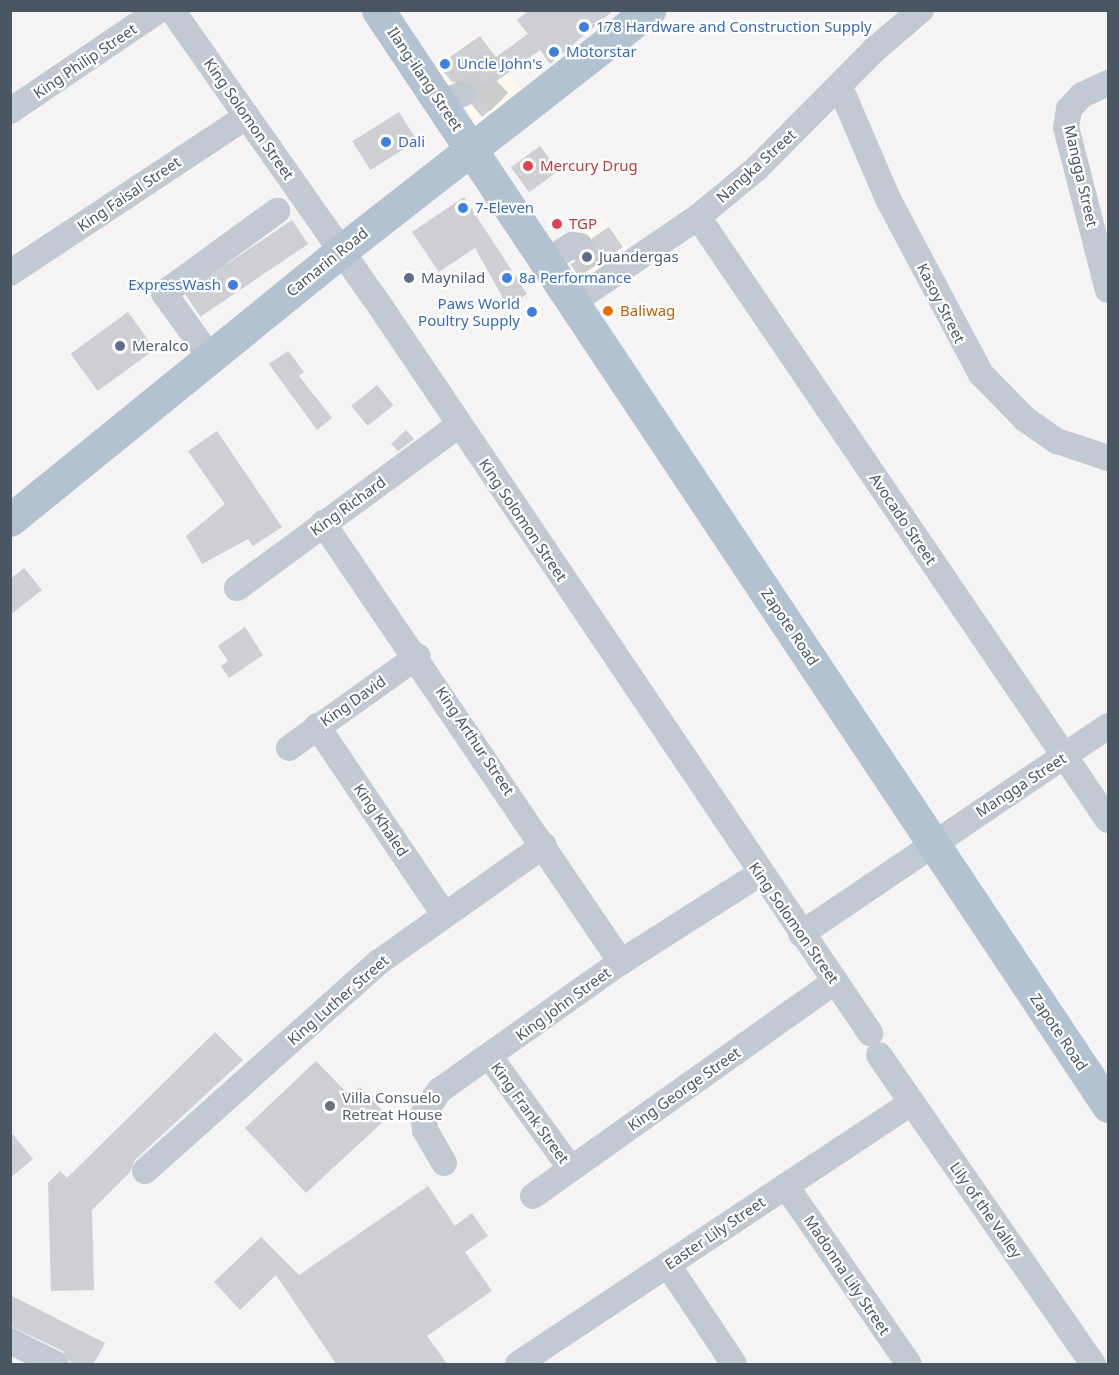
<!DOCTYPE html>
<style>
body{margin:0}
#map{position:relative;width:1119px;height:1375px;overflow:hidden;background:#f5f3f3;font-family:"Noto Sans",sans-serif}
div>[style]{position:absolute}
.commercial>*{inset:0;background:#fdf9ef;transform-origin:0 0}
.building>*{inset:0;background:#cdcfd5;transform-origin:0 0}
.minor-tunnel>*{height:26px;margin-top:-13px;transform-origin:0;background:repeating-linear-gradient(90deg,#caccce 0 26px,transparent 0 39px)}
.minor>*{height:26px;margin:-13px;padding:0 13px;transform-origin:13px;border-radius:13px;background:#c1cad2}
.major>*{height:33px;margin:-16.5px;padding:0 16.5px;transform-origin:16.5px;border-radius:16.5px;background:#b3c2d1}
.dots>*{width:16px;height:16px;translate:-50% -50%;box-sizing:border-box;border:3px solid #fff;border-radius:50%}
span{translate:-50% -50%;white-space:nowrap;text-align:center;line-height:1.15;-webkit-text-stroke:4.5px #fff;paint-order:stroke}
.shop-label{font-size:15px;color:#366cbe}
.left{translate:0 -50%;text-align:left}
.right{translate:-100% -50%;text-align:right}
.street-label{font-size:15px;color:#4a5661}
.health-label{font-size:15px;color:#be3a42}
.service-label{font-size:15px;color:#4e5e75}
.food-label{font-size:15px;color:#c56008}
.worship-label{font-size:15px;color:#5b616d}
.frame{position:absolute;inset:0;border:12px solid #4a5661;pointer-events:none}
</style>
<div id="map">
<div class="commercial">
<div style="left:479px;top:33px;width:76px;height:56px;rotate:53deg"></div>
<div style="left:601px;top:213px;width:49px;height:57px;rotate:55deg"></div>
</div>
<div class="building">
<div style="clip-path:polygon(529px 10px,614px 10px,550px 64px,540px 50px,491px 85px,503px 99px,482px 117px,472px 105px,477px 95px,472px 83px,452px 82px,438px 65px,480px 36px,496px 57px,528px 34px,517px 20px)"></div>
<div style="left:399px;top:112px;width:34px;height:55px;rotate:58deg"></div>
<div style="left:540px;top:146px;width:31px;height:36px;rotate:54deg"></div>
<div style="clip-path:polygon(464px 197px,527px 294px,508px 307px,475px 248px,439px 272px,412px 232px)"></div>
<div style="left:292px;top:220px;width:29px;height:130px;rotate:56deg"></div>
<div style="clip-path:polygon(609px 227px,623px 247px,579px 277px,570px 264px,592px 255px,592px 238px)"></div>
<div style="left:128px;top:312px;width:46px;height:71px;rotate:54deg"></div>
<div style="clip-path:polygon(288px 351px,304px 372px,299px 376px,332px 418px,317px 430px,269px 364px)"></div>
<div style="left:377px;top:385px;width:26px;height:33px;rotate:51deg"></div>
<div style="clip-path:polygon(406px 430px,414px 439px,398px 451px,391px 444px)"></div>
<div style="clip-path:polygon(217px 431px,282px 527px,253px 546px,248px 539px,202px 564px,186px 536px,225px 504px,188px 451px)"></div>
<div style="clip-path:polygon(24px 568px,42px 590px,10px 615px,10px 579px)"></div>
<div style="clip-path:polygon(245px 627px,263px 655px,229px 678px,221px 666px,228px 661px,218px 646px)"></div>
<div style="clip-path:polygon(215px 1032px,243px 1060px,135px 1160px,130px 1172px,92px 1210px,94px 1290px,51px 1291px,48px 1183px,60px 1171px,67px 1178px)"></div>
<div style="clip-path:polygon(316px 1061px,350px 1096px,360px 1087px,388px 1117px,306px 1193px,245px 1128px)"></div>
<div style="clip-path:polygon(10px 1131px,33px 1159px,10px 1178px)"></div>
<div style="clip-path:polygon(428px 1186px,455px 1226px,472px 1213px,488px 1236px,465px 1252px,492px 1291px,427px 1336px,448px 1365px,337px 1365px,276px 1275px,240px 1310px,214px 1282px,261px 1237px,299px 1275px)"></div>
<div style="clip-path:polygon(10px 1295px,105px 1343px,93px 1365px,72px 1365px,63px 1351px,10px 1326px)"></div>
</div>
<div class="minor-tunnel">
<div style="left:462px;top:94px;width:22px;rotate:-24deg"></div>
<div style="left:482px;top:85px;width:24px;rotate:45deg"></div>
<div style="left:580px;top:246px;width:24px;rotate:55deg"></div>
</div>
<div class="minor">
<div style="left:172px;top:10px;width:351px;rotate:54.9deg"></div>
<div style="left:374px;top:297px;width:888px;rotate:56.02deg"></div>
<div style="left:1108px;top:83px;width:29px;rotate:155deg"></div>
<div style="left:1082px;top:95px;width:19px;rotate:133deg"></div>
<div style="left:1069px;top:109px;width:18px;rotate:99deg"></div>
<div style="left:1066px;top:127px;width:168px;rotate:75.6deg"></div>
<div style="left:840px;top:87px;width:122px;rotate:66.8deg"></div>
<div style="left:888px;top:199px;width:198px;rotate:62deg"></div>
<div style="left:981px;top:374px;width:63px;rotate:45.6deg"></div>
<div style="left:1025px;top:419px;width:39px;rotate:35deg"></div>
<div style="left:1057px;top:441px;width:54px;rotate:18.4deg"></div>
<div style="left:440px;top:103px;width:24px;rotate:-22deg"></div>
<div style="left:10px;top:111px;width:180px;rotate:-34.1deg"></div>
<div style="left:698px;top:217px;width:729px;rotate:55.79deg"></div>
<div style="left:545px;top:262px;width:32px;rotate:-32deg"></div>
<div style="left:572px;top:245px;width:8px;rotate:7deg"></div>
<div style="left:10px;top:273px;width:284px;rotate:-33.5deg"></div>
<div style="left:573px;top:302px;width:151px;rotate:-34.2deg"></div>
<div style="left:698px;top:217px;width:75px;rotate:-39.6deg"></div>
<div style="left:756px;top:169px;width:168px;rotate:-45.2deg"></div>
<div style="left:874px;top:50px;width:62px;rotate:-40.4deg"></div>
<div style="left:210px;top:357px;width:79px;rotate:-125.7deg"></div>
<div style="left:164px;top:293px;width:140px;rotate:-36deg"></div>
<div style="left:323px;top:523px;width:531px;rotate:55.83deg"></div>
<div style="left:237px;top:588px;width:275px;rotate:-36.3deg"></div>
<div style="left:317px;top:726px;width:227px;rotate:56deg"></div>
<div style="left:289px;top:748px;width:158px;rotate:-35.5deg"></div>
<div style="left:801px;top:934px;width:371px;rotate:-34.1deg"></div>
<div style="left:879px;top:1055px;width:376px;rotate:55.3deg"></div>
<div style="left:490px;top:1057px;width:138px;rotate:54.1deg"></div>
<div style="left:444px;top:1163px;width:38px;rotate:-120deg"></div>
<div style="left:425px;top:1130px;width:16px;rotate:-97deg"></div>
<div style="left:423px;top:1114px;width:29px;rotate:-55deg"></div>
<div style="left:440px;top:1090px;width:222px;rotate:-35.3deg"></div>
<div style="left:621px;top:962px;width:164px;rotate:-32.5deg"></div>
<div style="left:145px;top:1171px;width:314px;rotate:-41.8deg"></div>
<div style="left:379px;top:962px;width:202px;rotate:-35.3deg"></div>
<div style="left:786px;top:1186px;width:216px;rotate:55.4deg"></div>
<div style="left:533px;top:1196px;width:371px;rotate:-35.4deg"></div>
<div style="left:668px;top:1265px;width:119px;rotate:56.3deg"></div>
<div style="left:10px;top:1341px;width:51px;rotate:26.6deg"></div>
<div style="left:518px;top:1364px;width:473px;rotate:-33.6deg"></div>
</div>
<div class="major">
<div style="left:378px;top:10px;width:1317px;rotate:56.33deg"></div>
<div style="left:10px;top:520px;width:428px;rotate:-39.1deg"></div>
<div style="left:342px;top:250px;width:390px;rotate:-38deg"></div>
</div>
<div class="dots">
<div style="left:584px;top:27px;background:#3f7fe0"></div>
<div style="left:554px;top:52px;background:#3f7fe0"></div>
<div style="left:445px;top:64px;background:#3f7fe0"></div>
<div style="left:386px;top:142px;background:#3f7fe0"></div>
<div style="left:528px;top:166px;background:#e0444e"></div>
<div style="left:463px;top:208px;background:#3f7fe0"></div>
<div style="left:557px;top:224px;background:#e0444e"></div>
<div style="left:587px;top:257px;background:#5c6f8a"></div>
<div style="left:409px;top:278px;background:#5c6f8a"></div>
<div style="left:507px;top:278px;background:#3f7fe0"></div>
<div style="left:233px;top:285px;background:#3f7fe0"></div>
<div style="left:608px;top:311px;background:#e8710a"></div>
<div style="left:532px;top:312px;background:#3f7fe0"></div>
<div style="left:120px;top:346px;background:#5c6f8a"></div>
<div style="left:330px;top:1106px;background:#6b7280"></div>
</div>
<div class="shop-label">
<span class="left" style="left:596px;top:27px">178 Hardware and Construction Supply</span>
<span class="left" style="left:566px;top:52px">Motorstar</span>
<span class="left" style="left:457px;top:64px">Uncle John's</span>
<span class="left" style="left:398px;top:142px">Dali</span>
<span class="left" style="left:475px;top:208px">7-Eleven</span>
<span class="left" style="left:519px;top:278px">8a Performance</span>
<span class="right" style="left:221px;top:285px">ExpressWash</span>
<span class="right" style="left:520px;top:312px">Paws World<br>Poultry Supply</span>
</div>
<div class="street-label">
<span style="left:85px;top:61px;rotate:-34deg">King Philip Street</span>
<span style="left:425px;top:79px;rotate:56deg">Ilang-ilang Street</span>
<span style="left:249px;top:119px;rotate:55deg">King Solomon Street</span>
<span style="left:756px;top:166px;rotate:-42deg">Nangka Street</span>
<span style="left:1081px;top:176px;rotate:77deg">Mangga Street</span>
<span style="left:129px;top:194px;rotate:-34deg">King Faisal Street</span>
<span style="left:327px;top:262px;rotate:-39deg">Camarin Road</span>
<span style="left:941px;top:303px;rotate:63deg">Kasoy Street</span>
<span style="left:348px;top:506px;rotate:-36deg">King Richard</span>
<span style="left:903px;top:519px;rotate:56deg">Avocado Street</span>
<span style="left:523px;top:520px;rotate:56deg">King Solomon Street</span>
<span style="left:790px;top:627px;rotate:56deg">Zapote Road</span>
<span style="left:353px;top:701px;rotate:-35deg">King David</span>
<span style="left:475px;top:741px;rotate:56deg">King Arthur Street</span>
<span style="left:1021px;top:785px;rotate:-33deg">Mangga Street</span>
<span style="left:381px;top:820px;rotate:56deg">King Khaled</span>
<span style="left:794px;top:923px;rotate:55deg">King Solomon Street</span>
<span style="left:338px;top:1000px;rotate:-41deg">King Luther Street</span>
<span style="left:563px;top:1004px;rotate:-36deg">King John Street</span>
<span style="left:1059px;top:1032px;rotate:56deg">Zapote Road</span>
<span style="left:684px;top:1089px;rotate:-35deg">King George Street</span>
<span style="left:530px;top:1113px;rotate:54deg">King Frank Street</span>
<span style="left:986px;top:1210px;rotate:55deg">Lily of the Valley</span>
<span style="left:715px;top:1233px;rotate:-34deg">Easter Lily Street</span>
<span style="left:847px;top:1275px;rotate:56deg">Madonna Lily Street</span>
</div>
<div class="health-label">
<span class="left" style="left:540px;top:166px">Mercury Drug</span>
<span class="left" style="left:569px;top:224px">TGP</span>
</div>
<div class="service-label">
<span class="left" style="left:599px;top:257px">Juandergas</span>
<span class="left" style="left:421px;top:278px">Maynilad</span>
<span class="left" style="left:132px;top:346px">Meralco</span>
</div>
<div class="food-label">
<span class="left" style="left:620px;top:311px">Baliwag</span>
</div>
<div class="worship-label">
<span class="left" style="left:342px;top:1106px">Villa Consuelo<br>Retreat House</span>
</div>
<div class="frame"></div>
</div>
